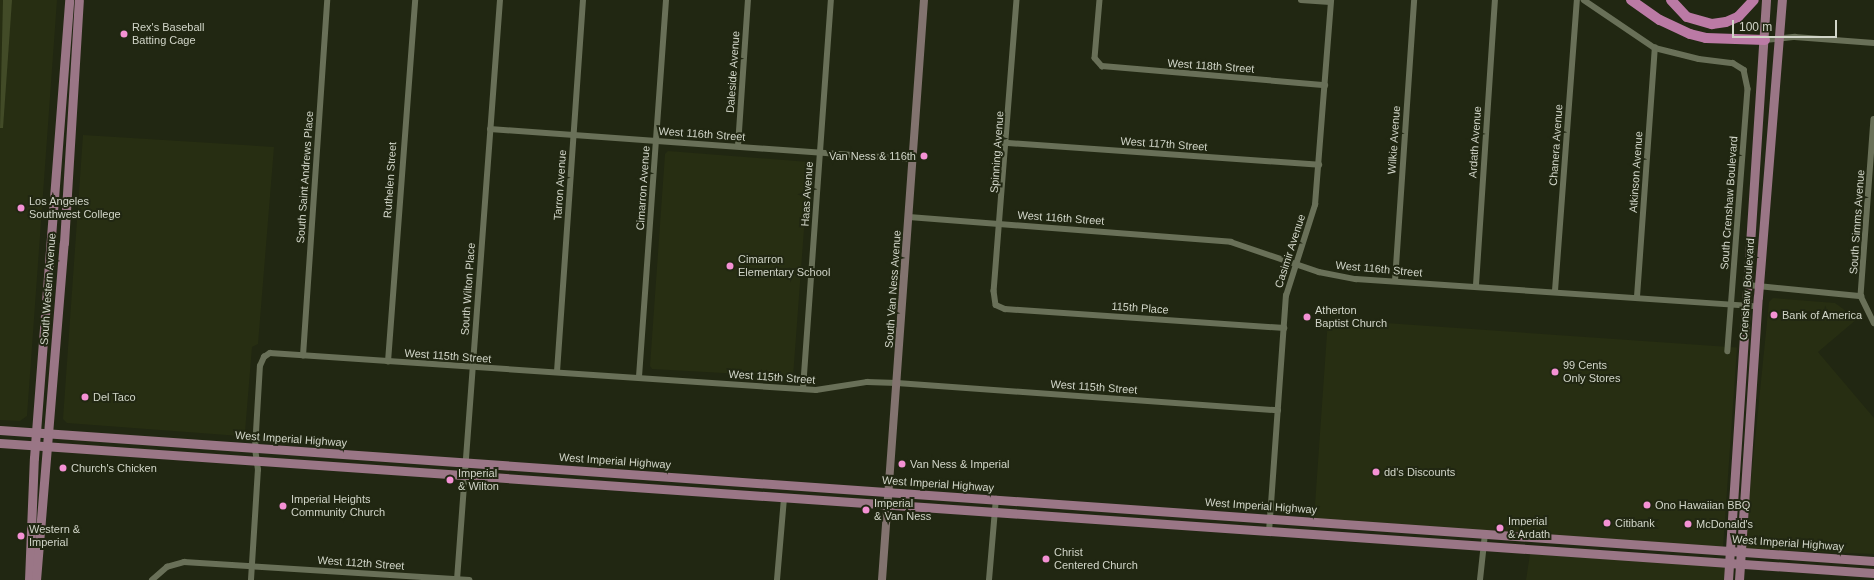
<!DOCTYPE html>
<style>
body{margin:0}
#map{position:relative;width:1874px;height:580px;overflow:hidden;background:#212712;font-family:Arial,sans-serif}
div>[style]{position:absolute}
.built>*{inset:0;background:#272e12;transform-origin:0 0}
.green>*{inset:0;background:#424b27}
.minor>*{height:5.5px;margin:-2.75px;padding:0 2.75px;transform-origin:2.75px;border-radius:2.75px;background:#697058}
.secondary>*{height:8px;margin:-4px;padding:0 4px;transform-origin:4px;border-radius:4px;background:#82736f}
.primary>*{height:9px;margin:-4.5px;padding:0 4.5px;transform-origin:4.5px;border-radius:4.5px;background:#9a7686}
.motorway>*{height:10px;margin:-5px;padding:0 5px;transform-origin:5px;border-radius:5px;background:#bb7aa5}
.dots>*{width:11px;height:11px;translate:-50% -50%;box-sizing:border-box;border:2px solid #212712;border-radius:50%}
span{translate:-50% -50%;white-space:nowrap;text-align:center;line-height:1.15;-webkit-text-stroke:4px #212712;paint-order:stroke}
.poi-label{font-size:11px;color:#d1d5c8}
.left{translate:0 -50%;text-align:left}
.right{translate:-100% -50%;text-align:right}
.street-label{font-size:11px;color:#d1d5c8}
.scale{position:absolute;left:1732px;top:20px;width:105px;height:18px;box-sizing:border-box;border:2px solid #d1d5c8;border-top:0;padding-left:5px;font-size:12px;line-height:14px;white-space:nowrap;color:#d1d5c8;-webkit-text-stroke:3px #212712;paint-order:stroke}
</style>
<div id="map">
<div class="built">
<div style="clip-path:polygon(0 0,57px 0,27px 416px,20px 421px,0 420px)"></div>
<div style="clip-path:polygon(83px 135px,274px 147px,258px 344px,252px 347px,245px 432px,240px 436px,67px 423px,63px 419px)"></div>
<div style="clip-path:polygon(668px 151px,809px 162px,793px 377px,652px 369px,650px 366px,665px 154px)"></div>
<div style="clip-path:polygon(1773px 298px,1835px 303px,1857px 319px,1818px 352px,1874px 418px,1874px 554px,1744px 549px,1769px 302px)"></div>
<div style="left:1328px;top:319px;width:410px;height:201px;rotate:4deg"></div>
<div style="clip-path:polygon(1530px 554px,1726px 566px,1725px 580px,1526px 580px)"></div>
</div>
<div class="green">
<div style="clip-path:polygon(3px 0,12px 0,3px 128px,0 128px)"></div>
</div>
<div class="minor">
<div style="left:1017px;top:0;width:292px;rotate:94.5deg"></div>
<div style="left:994px;top:291px;width:14px;rotate:82deg"></div>
<div style="left:996px;top:305px;width:10px;rotate:24deg"></div>
<div style="left:1005px;top:309px;width:280px;rotate:3.9deg"></div>
<div style="left:1100px;top:0;width:58px;rotate:94.9deg"></div>
<div style="left:1095px;top:58px;width:11px;rotate:49deg"></div>
<div style="left:1102px;top:66px;width:224px;rotate:4.9deg"></div>
<div style="left:1301px;top:0;width:29px;rotate:4deg"></div>
<div style="left:1584px;top:0;width:86px;rotate:34.1deg"></div>
<div style="left:1655px;top:48px;width:45px;rotate:14deg"></div>
<div style="left:1699px;top:59px;width:34px;rotate:7deg"></div>
<div style="left:1733px;top:63px;width:13px;rotate:32deg"></div>
<div style="left:1744px;top:70px;width:19px;rotate:78deg"></div>
<div style="left:1748px;top:89px;width:263px;rotate:94.4deg"></div>
<div style="left:1765px;top:40px;width:30px;rotate:-6deg"></div>
<div style="left:1795px;top:37px;width:79px;rotate:4.3deg"></div>
<div style="left:1874px;top:119px;width:177px;rotate:94.2deg"></div>
<div style="left:1861px;top:296px;width:30px;rotate:64deg"></div>
<div style="left:490px;top:129px;width:424px;rotate:4.1deg"></div>
<div style="left:1008px;top:143px;width:312px;rotate:4deg"></div>
<div style="left:738px;top:146px;width:146px;rotate:-86.1deg"></div>
<div style="left:909px;top:217px;width:323px;rotate:4.4deg"></div>
<div style="left:1231px;top:242px;width:93px;rotate:18.8deg"></div>
<div style="left:1319px;top:272px;width:38px;rotate:11deg"></div>
<div style="left:1356px;top:279px;width:402px;rotate:3.9deg"></div>
<div style="left:1395px;top:281px;width:282px;rotate:-86.1deg"></div>
<div style="left:1476px;top:285px;width:286px;rotate:-86.2deg"></div>
<div style="left:1748px;top:285px;width:114px;rotate:5.6deg"></div>
<div style="left:1555px;top:291px;width:292px;rotate:-85.7deg"></div>
<div style="left:1637px;top:297px;width:250px;rotate:-85.9deg"></div>
<div style="left:303px;top:356px;width:357px;rotate:-86.1deg"></div>
<div style="left:388px;top:362px;width:363px;rotate:-85.7deg"></div>
<div style="left:557px;top:372px;width:373px;rotate:-86deg"></div>
<div style="left:639px;top:377px;width:378px;rotate:-85.9deg"></div>
<div style="left:803px;top:389px;width:390px;rotate:-85.9deg"></div>
<div style="left:1269px;top:532px;width:237px;rotate:-85.9deg"></div>
<div style="left:1286px;top:296px;width:96px;rotate:-72.3deg"></div>
<div style="left:1315px;top:205px;width:206px;rotate:-85.5deg"></div>
<div style="left:152px;top:580px;width:20px;rotate:-41deg"></div>
<div style="left:167px;top:567px;width:18px;rotate:-16deg"></div>
<div style="left:184px;top:562px;width:286px;rotate:3.6deg"></div>
<div style="left:251px;top:580px;width:110px;rotate:-86.4deg"></div>
<div style="left:258px;top:470px;width:21px;rotate:-98deg"></div>
<div style="left:255px;top:449px;width:83px;rotate:-86.6deg"></div>
<div style="left:260px;top:366px;width:10px;rotate:-66deg"></div>
<div style="left:264px;top:357px;width:7px;rotate:-34deg"></div>
<div style="left:270px;top:353px;width:547px;rotate:3.88deg"></div>
<div style="left:816px;top:390px;width:52px;rotate:-8.9deg"></div>
<div style="left:867px;top:382px;width:30px;rotate:2deg"></div>
<div style="left:897px;top:383px;width:382px;rotate:4.1deg"></div>
<div style="left:457px;top:580px;width:582px;rotate:-85.76deg"></div>
<div style="left:777px;top:580px;width:82px;rotate:-85.1deg"></div>
<div style="left:989px;top:580px;width:81px;rotate:-85.1deg"></div>
<div style="left:1480px;top:580px;width:46px;rotate:-83.8deg"></div>
</div>
<div class="secondary">
<div style="left:882px;top:580px;width:582px;rotate:-85.86deg"></div>
</div>
<div class="primary">
<div style="left:0;top:430px;width:1879px;rotate:4deg"></div>
<div style="left:0;top:443px;width:1879px;rotate:3.97deg"></div>
<div style="left:29px;top:580px;width:122px;rotate:-87.7deg"></div>
<div style="left:34px;top:458px;width:459px;rotate:-85.6deg"></div>
<div style="left:36px;top:580px;width:338px;rotate:-85.3deg"></div>
<div style="left:64px;top:243px;width:243px;rotate:-86.5deg"></div>
<div style="left:1728px;top:580px;width:581px;rotate:-86.25deg"></div>
<div style="left:1739px;top:580px;width:284px;rotate:-86.2deg"></div>
<div style="left:1758px;top:297px;width:298px;rotate:-85.4deg"></div>
</div>
<div class="motorway">
<div style="left:1631px;top:0;width:35px;rotate:35deg"></div>
<div style="left:1660px;top:20px;width:33px;rotate:25deg"></div>
<div style="left:1690px;top:34px;width:16px;rotate:14deg"></div>
<div style="left:1706px;top:38px;width:59px;rotate:1.9deg"></div>
<div style="left:1671px;top:0;width:23px;rotate:47deg"></div>
<div style="left:1687px;top:17px;width:26px;rotate:16deg"></div>
<div style="left:1712px;top:24px;width:14px;rotate:-8deg"></div>
<div style="left:1726px;top:22px;width:13px;rotate:-23deg"></div>
<div style="left:1738px;top:17px;width:23px;rotate:-47deg"></div>
</div>
<div class="dots">
<div style="left:124px;top:34px;background:#f491d4"></div>
<div style="left:924px;top:156px;background:#f491d4"></div>
<div style="left:21px;top:208px;background:#f491d4"></div>
<div style="left:730px;top:266px;background:#f491d4"></div>
<div style="left:1774px;top:315px;background:#f491d4"></div>
<div style="left:1307px;top:317px;background:#f491d4"></div>
<div style="left:1555px;top:372px;background:#f491d4"></div>
<div style="left:85px;top:397px;background:#f491d4"></div>
<div style="left:902px;top:464px;background:#f491d4"></div>
<div style="left:63px;top:468px;background:#f491d4"></div>
<div style="left:1376px;top:472px;background:#f491d4"></div>
<div style="left:450px;top:480px;background:#f491d4"></div>
<div style="left:1647px;top:505px;background:#f491d4"></div>
<div style="left:283px;top:506px;background:#f491d4"></div>
<div style="left:866px;top:510px;background:#f491d4"></div>
<div style="left:1607px;top:523px;background:#f491d4"></div>
<div style="left:1688px;top:524px;background:#f491d4"></div>
<div style="left:1500px;top:528px;background:#f491d4"></div>
<div style="left:21px;top:536px;background:#f491d4"></div>
<div style="left:1046px;top:559px;background:#f491d4"></div>
</div>
<div class="poi-label">
<span class="left" style="left:132px;top:34px">Rex's Baseball<br>Batting Cage</span>
<span class="right" style="left:916px;top:156px">Van Ness &amp; 116th</span>
<span class="left" style="left:29px;top:208px">Los Angeles<br>Southwest College</span>
<span class="left" style="left:738px;top:266px">Cimarron<br>Elementary School</span>
<span class="left" style="left:1315px;top:317px">Atherton<br>Baptist Church</span>
<span class="left" style="left:1782px;top:315px">Bank of America</span>
<span class="left" style="left:1563px;top:372px">99 Cents<br>Only Stores</span>
<span class="left" style="left:93px;top:397px">Del Taco</span>
<span class="left" style="left:910px;top:464px">Van Ness &amp; Imperial</span>
<span class="left" style="left:71px;top:468px">Church's Chicken</span>
<span class="left" style="left:1384px;top:472px">dd's Discounts</span>
<span class="left" style="left:458px;top:480px">Imperial<br>&amp; Wilton</span>
<span class="left" style="left:291px;top:506px">Imperial Heights<br>Community Church</span>
<span class="left" style="left:874px;top:510px">Imperial<br>&amp; Van Ness</span>
<span class="left" style="left:1655px;top:505px">Ono Hawaiian BBQ</span>
<span class="left" style="left:1508px;top:528px">Imperial<br>&amp; Ardath</span>
<span class="left" style="left:1615px;top:523px">Citibank</span>
<span class="left" style="left:1696px;top:524px">McDonald's</span>
<span class="left" style="left:29px;top:536px">Western &amp;<br>Imperial</span>
<span class="left" style="left:1054px;top:559px">Christ<br>Centered Church</span>
</div>
<div class="street-label">
<span style="left:1211px;top:66px;rotate:4deg">West 118th Street</span>
<span style="left:733px;top:72px;rotate:-86deg">Daleside Avenue</span>
<span style="left:702px;top:134px;rotate:4deg">West 116th Street</span>
<span style="left:1394px;top:140px;rotate:-86deg">Wilkie Avenue</span>
<span style="left:1475px;top:142px;rotate:-86deg">Ardath Avenue</span>
<span style="left:1164px;top:144px;rotate:4deg">West 117th Street</span>
<span style="left:1556px;top:145px;rotate:-86deg">Chanera Avenue</span>
<span style="left:997px;top:152px;rotate:-86deg">Spinning Avenue</span>
<span style="left:1636px;top:172px;rotate:-86deg">Atkinson Avenue</span>
<span style="left:305px;top:177px;rotate:-86deg">South Saint Andrews Place</span>
<span style="left:390px;top:180px;rotate:-86deg">Ruthelen Street</span>
<span style="left:560px;top:185px;rotate:-86deg">Tarron Avenue</span>
<span style="left:643px;top:188px;rotate:-86deg">Cimarron Avenue</span>
<span style="left:807px;top:194px;rotate:-86deg">Haas Avenue</span>
<span style="left:1729px;top:203px;rotate:-86deg">South Crenshaw Boulevard</span>
<span style="left:1061px;top:218px;rotate:4deg">West 116th Street</span>
<span style="left:1857px;top:222px;rotate:-86deg">South Simms Avenue</span>
<span style="left:1290px;top:251px;rotate:-72deg">Casimir Avenue</span>
<span style="left:1379px;top:269px;rotate:5deg">West 116th Street</span>
<span style="left:48px;top:289px;rotate:-86deg">South Western Avenue</span>
<span style="left:468px;top:289px;rotate:-86deg">South Wilton Place</span>
<span style="left:893px;top:289px;rotate:-86deg">South Van Ness Avenue</span>
<span style="left:1747px;top:289px;rotate:-86deg">Crenshaw Boulevard</span>
<span style="left:1140px;top:308px;rotate:4deg">115th Place</span>
<span style="left:448px;top:356px;rotate:4deg">West 115th Street</span>
<span style="left:772px;top:377px;rotate:4deg">West 115th Street</span>
<span style="left:1094px;top:387px;rotate:4deg">West 115th Street</span>
<span style="left:291px;top:439px;rotate:4deg">West Imperial Highway</span>
<span style="left:615px;top:461px;rotate:4deg">West Imperial Highway</span>
<span style="left:938px;top:484px;rotate:4deg">West Imperial Highway</span>
<span style="left:1261px;top:506px;rotate:4deg">West Imperial Highway</span>
<span style="left:1788px;top:543px;rotate:4deg">West Imperial Highway</span>
<span style="left:361px;top:563px;rotate:4deg">West 112th Street</span>
</div>
<div class="scale">100 m</div>
</div>
